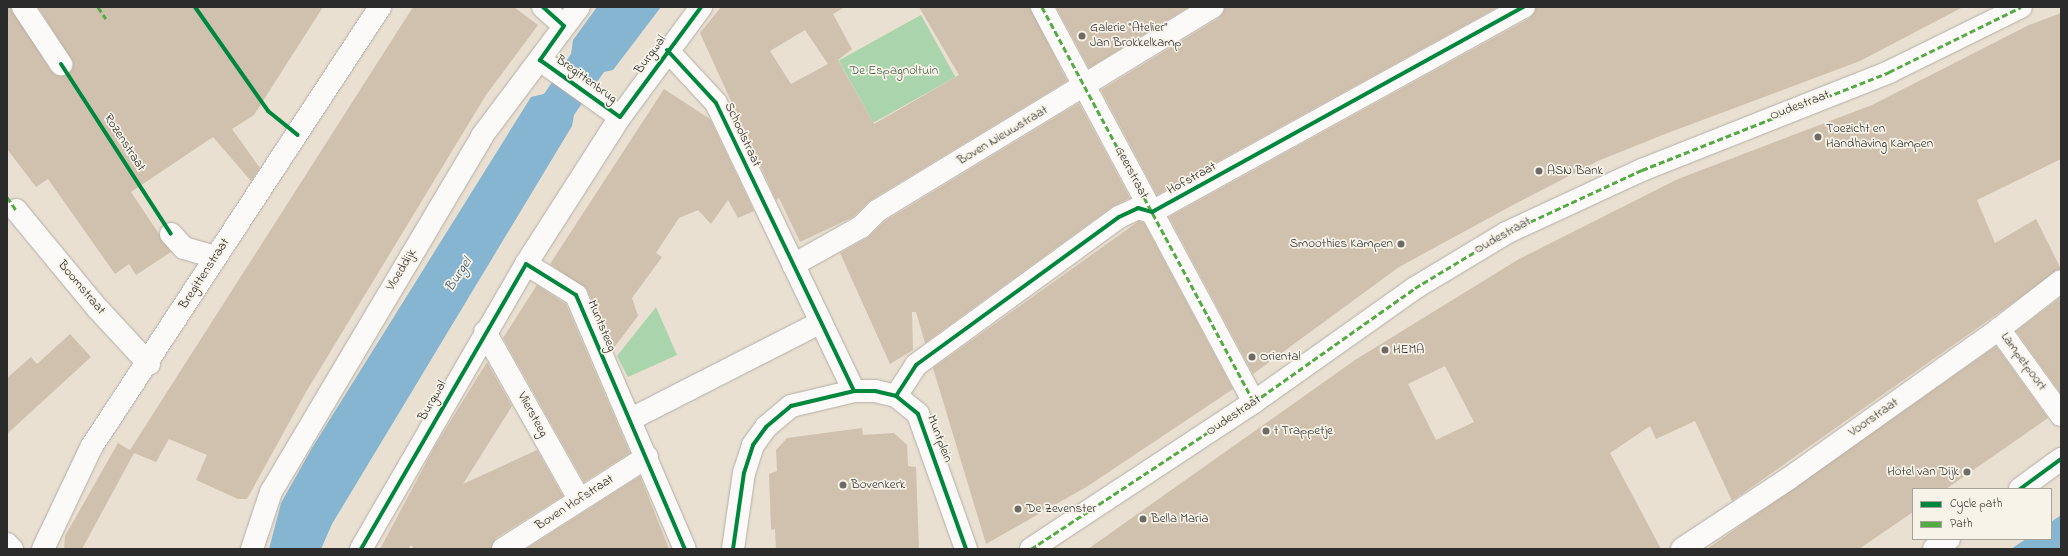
<!DOCTYPE html>
<meta charset="utf-8">
<style>
body{margin:0}
#map{position:relative;width:2068px;height:556px;overflow:hidden;background:#e9e0d2;font-family:"Indie Flower",sans-serif}
div>[style]{position:absolute}
.green>*{inset:0;background:#aad4ac;transform-origin:0 0}
.water>*{inset:0;background:#85b5d1}
.building>*{inset:0;background:#cfc1ad}
.roads{filter:drop-shadow(0 0 1px #b4aea5) drop-shadow(0 0 1px #b4aea5)}
.minor>*{height:22px;margin:-11px;padding:0 11px;transform-origin:11px;border-radius:11px;background:#fcfaf8}
.quiet>*{height:3px;margin-top:-1.5px;transform-origin:0;background:repeating-linear-gradient(90deg,#54ab44 0 6px,transparent 0 9px)}
.cycleway>*{height:4px;margin:-2px;padding:0 2px;transform-origin:2px;border-radius:2px;background:#00873e}
.dots>*{width:11px;height:11px;translate:-50% -50%;box-sizing:border-box;border:2px solid #f7f3e8;border-radius:50%}
span{translate:-50% -50%;white-space:nowrap;text-align:center;line-height:1.15;-webkit-text-stroke:3.5px #f7f3e8;paint-order:stroke}
.poi-label{font-size:13px;color:#2b2b2b}
.left{translate:0 -50%;text-align:left}
.right{translate:-100% -50%;text-align:right}
.street-label{font-size:13px;color:#2b2b2b}
.park-label{font-size:13px;color:#425b48}
.water-label{font-size:14px;color:#3b5565;font-style:italic}
.frame{position:absolute;inset:0;border:8px solid #2b2b2b;pointer-events:none}
.legend{position:absolute;left:1912px;top:488px;width:140px;height:52px;box-sizing:border-box;background:#f7f3e8;border:1px solid #a5a39c;margin:0;padding:5px 7px;list-style:none;font-size:12px;color:#2b2b2b}
.legend li{display:flex;align-items:center;gap:8px;height:20px}
.legend b{width:20px;border:1px solid #a5a39c}
</style>
<div id="map">
<div class="green">
<div style="left:921px;top:15px;width:71px;height:94px;rotate:61deg"></div>
<div style="clip-path:polygon(656px 307px,677px 355px,628px 377px,617px 356px)"></div>
</div>
<div class="water">
<div style="clip-path:polygon(597px 7px,661px 7px,613px 70px,604px 72px,574px 115px,572px 126px,332px 524px,321px 549px,269px 549px,281px 503px,312px 448px,531px 97px,544px 94px,571px 54px,573px 40px)"></div>
<div style="clip-path:polygon(2061px 515px,2061px 549px,2011px 549px,2026px 539px,2051px 539px,2051px 522px)"></div>
</div>
<div class="building">
<div style="clip-path:polygon(7px 7px,11px 7px,51px 71px,61px 76px,72px 70px,73px 63px,38px 7px,323px 7px,254px 115px,232px 129px,260px 168px,251px 181px,213px 137px,131px 192px,171px 252px,136px 275px,129px 264px,115px 274px,48px 179px,36px 187px,7px 149px)"></div>
<div style="clip-path:polygon(413px 7px,514px 7px,538px 25px,486px 95px,306px 392px,247px 499px,238px 499px,196px 480px,207px 455px,169px 439px,156px 462px,134px 453px,82px 549px,64px 549px,65px 536px,118px 443px,130px 450px)"></div>
<div style="clip-path:polygon(evenodd,721px 7px,845px 7px,833px 14px,852px 49px,838px 60px,874px 124px,959px 75px,919px 7px,1030px 7px,1067px 81px,871px 200px,853px 217px,800px 242px,779px 198px,776px 200px,700px 33px,721px 7px,805px 30px,828px 64px,791px 84px,770px 51px,805px 30px)"></div>
<div style="clip-path:polygon(1056px 7px,1189px 7px,1089px 68px)"></div>
<div style="clip-path:polygon(1225px 7px,1498px 7px,1157px 195px,1101px 90px,1219px 18px)"></div>
<div style="clip-path:polygon(1536px 7px,1963px 7px,1860px 61px,1665px 134px,1598px 161px,1513px 205px,1399px 267px,1253px 374px,1169px 217px,1530px 18px)"></div>
<div style="clip-path:polygon(evenodd,2061px 13px,2061px 159px,1977px 200px,1995px 243px,2036px 219px,2061px 269px,1732px 501px,1695px 421px,1656px 439px,1650px 426px,1610px 453px,1661px 549px,1088px 549px,1355px 360px,1519px 259px,1678px 179px,1872px 105px,2029px 25px,2061px 13px,1445px 366px,1474px 422px,1436px 440px,1408px 384px,1445px 366px)"></div>
<div style="clip-path:polygon(664px 89px,710px 119px,754px 211px,738px 218px,728px 200px,711px 224px,698px 210px,679px 218px,656px 253px,662px 257px,632px 298px,638px 316px,613px 349px,587px 290px,550px 264px)"></div>
<div style="clip-path:polygon(1079px 103px,1130px 198px,1112px 207px,925px 343px,916px 312px,912px 312px,913px 350px,890px 364px,840px 253px,867px 238px,885px 221px)"></div>
<div style="clip-path:polygon(1139px 221px,1144px 223px,1233px 389px,1088px 486px,986px 544px,933px 368px)"></div>
<div style="clip-path:polygon(537px 285px,566px 304px,630px 453px,584px 482px,503px 338px)"></div>
<div style="clip-path:polygon(2061px 297px,2061px 394px,2016px 331px)"></div>
<div style="clip-path:polygon(70px 334px,91px 357px,7px 434px,7px 378px,31px 357px,37px 364px)"></div>
<div style="clip-path:polygon(1996px 346px,2048px 418px,1946px 489px,1913px 489px,1913px 512px,1859px 549px,1707px 549px)"></div>
<div style="clip-path:polygon(487px 362px,512px 406px,463px 484px,537px 450px,563px 496px,496px 538px,491px 549px,414px 549px,411px 545px,408px 549px,380px 549px,435px 446px)"></div>
<div style="clip-path:polygon(862px 428px,863px 435px,894px 433px,907px 445px,908px 466px,916px 467px,919px 549px,776px 549px,775px 529px,771px 530px,769px 474px,777px 471px,776px 450px,787px 438px)"></div>
<div style="clip-path:polygon(640px 476px,669px 549px,526px 549px)"></div>
</div>
<div class="roads">
<div class="minor">
<div style="left:23px;top:7px;width:69px;rotate:56.3deg"></div>
<div style="left:543px;top:7px;width:28px;rotate:42deg"></div>
<div style="left:1042px;top:7px;width:448px;rotate:61.8deg"></div>
<div style="left:667px;top:50px;width:72px;rotate:47.2deg"></div>
<div style="left:716px;top:103px;width:319px;rotate:64.4deg"></div>
<div style="left:540px;top:60px;width:98px;rotate:35.5deg"></div>
<div style="left:16px;top:210px;width:129px;rotate:50.4deg"></div>
<div style="left:98px;top:309px;width:75px;rotate:47.2deg"></div>
<div style="left:171px;top:234px;width:19px;rotate:47deg"></div>
<div style="left:184px;top:248px;width:32px;rotate:16deg"></div>
<div style="left:526px;top:264px;width:59px;rotate:31.8deg"></div>
<div style="left:576px;top:295px;width:276px;rotate:66.8deg"></div>
<div style="left:793px;top:265px;width:78px;rotate:-29.2deg"></div>
<div style="left:861px;top:227px;width:23px;rotate:-45deg"></div>
<div style="left:877px;top:211px;width:393px;rotate:-31.3deg"></div>
<div style="left:1999px;top:329px;width:106px;rotate:54.2deg"></div>
<div style="left:485px;top:332px;width:192px;rotate:60.6deg"></div>
<div style="left:896px;top:396px;width:37px;rotate:-57deg"></div>
<div style="left:916px;top:365px;width:251px;rotate:-36.1deg"></div>
<div style="left:1119px;top:217px;width:21px;rotate:-25deg"></div>
<div style="left:1138px;top:208px;width:15px;rotate:16deg"></div>
<div style="left:1152px;top:212px;width:425px;rotate:-28.9deg"></div>
<div style="left:631px;top:419px;width:213px;rotate:-27deg"></div>
<div style="left:2020px;top:489px;width:51px;rotate:-36.2deg"></div>
<div style="left:7px;top:544px;width:7px;rotate:45deg"></div>
<div style="left:43px;top:549px;width:114px;rotate:-64.6deg"></div>
<div style="left:92px;top:446px;width:525px;rotate:-56.73deg"></div>
<div style="left:252px;top:549px;width:60px;rotate:-71.6deg"></div>
<div style="left:271px;top:492px;width:414px;rotate:-59.3deg"></div>
<div style="left:482px;top:136px;width:161px;rotate:-53.1deg"></div>
<div style="left:361px;top:549px;width:329px;rotate:-59.9deg"></div>
<div style="left:526px;top:264px;width:174px;rotate:-57.4deg"></div>
<div style="left:620px;top:117px;width:137px;rotate:-53.6deg"></div>
<div style="left:503px;top:549px;width:171px;rotate:-32.6deg"></div>
<div style="left:733px;top:549px;width:77px;rotate:-81.8deg"></div>
<div style="left:744px;top:473px;width:29px;rotate:-72deg"></div>
<div style="left:753px;top:445px;width:22px;rotate:-54deg"></div>
<div style="left:766px;top:427px;width:33px;rotate:-40deg"></div>
<div style="left:791px;top:406px;width:65px;rotate:-13.4deg"></div>
<div style="left:854px;top:391px;width:21px"></div>
<div style="left:875px;top:391px;width:22px;rotate:13deg"></div>
<div style="left:896px;top:396px;width:28px;rotate:39deg"></div>
<div style="left:918px;top:414px;width:143px;rotate:70.4deg"></div>
<div style="left:1031px;top:549px;width:267px;rotate:-33.4deg"></div>
<div style="left:1254px;top:402px;width:197px;rotate:-35.3deg"></div>
<div style="left:1415px;top:288px;width:106px;rotate:-31.1deg"></div>
<div style="left:1506px;top:233px;width:150px;rotate:-24.9deg"></div>
<div style="left:1642px;top:170px;width:266px;rotate:-21.6deg"></div>
<div style="left:1889px;top:72px;width:147px;rotate:-26.2deg"></div>
<div style="left:1682px;top:549px;width:127px;rotate:-33.4deg"></div>
<div style="left:1788px;top:479px;width:259px;rotate:-35.4deg"></div>
<div style="left:1999px;top:329px;width:78px;rotate:-37.7deg"></div>
<div style="left:1934px;top:549px;width:18px;rotate:-34deg"></div>
</div>
</div>
<div class="quiet">
<div style="left:98px;top:7px;width:14px;rotate:56deg"></div>
<div style="left:1042px;top:7px;width:448px;rotate:61.8deg"></div>
<div style="left:7px;top:197px;width:16px;rotate:55deg"></div>
<div style="left:1031px;top:549px;width:267px;rotate:-33.4deg"></div>
<div style="left:1254px;top:402px;width:197px;rotate:-35.3deg"></div>
<div style="left:1415px;top:288px;width:106px;rotate:-31.1deg"></div>
<div style="left:1506px;top:233px;width:150px;rotate:-24.9deg"></div>
<div style="left:1642px;top:170px;width:266px;rotate:-21.6deg"></div>
<div style="left:1889px;top:72px;width:147px;rotate:-26.2deg"></div>
</div>
<div class="cycleway">
<div style="left:195px;top:7px;width:127px;rotate:54.9deg"></div>
<div style="left:268px;top:111px;width:38px;rotate:39deg"></div>
<div style="left:543px;top:7px;width:28px;rotate:42deg"></div>
<div style="left:564px;top:26px;width:42px;rotate:125.2deg"></div>
<div style="left:540px;top:60px;width:98px;rotate:35.5deg"></div>
<div style="left:620px;top:117px;width:137px;rotate:-53.6deg"></div>
<div style="left:667px;top:50px;width:72px;rotate:47.2deg"></div>
<div style="left:716px;top:103px;width:319px;rotate:64.4deg"></div>
<div style="left:61px;top:64px;width:202px;rotate:57.1deg"></div>
<div style="left:896px;top:396px;width:37px;rotate:-57deg"></div>
<div style="left:916px;top:365px;width:251px;rotate:-36.1deg"></div>
<div style="left:1119px;top:217px;width:21px;rotate:-25deg"></div>
<div style="left:1138px;top:208px;width:15px;rotate:16deg"></div>
<div style="left:1152px;top:212px;width:425px;rotate:-28.9deg"></div>
<div style="left:2020px;top:489px;width:51px;rotate:-36.2deg"></div>
<div style="left:361px;top:549px;width:329px;rotate:-59.9deg"></div>
<div style="left:526px;top:264px;width:59px;rotate:31.8deg"></div>
<div style="left:576px;top:295px;width:276px;rotate:66.8deg"></div>
<div style="left:733px;top:549px;width:77px;rotate:-81.8deg"></div>
<div style="left:744px;top:473px;width:29px;rotate:-72deg"></div>
<div style="left:753px;top:445px;width:22px;rotate:-54deg"></div>
<div style="left:766px;top:427px;width:33px;rotate:-40deg"></div>
<div style="left:791px;top:406px;width:65px;rotate:-13.4deg"></div>
<div style="left:854px;top:391px;width:21px"></div>
<div style="left:875px;top:391px;width:22px;rotate:13deg"></div>
<div style="left:896px;top:396px;width:28px;rotate:39deg"></div>
<div style="left:918px;top:414px;width:143px;rotate:70.4deg"></div>
</div>
<div class="dots">
<div style="left:1082px;top:36px;background:#6e6a65"></div>
<div style="left:1818px;top:137px;background:#6e6a65"></div>
<div style="left:1539px;top:171px;background:#6e6a65"></div>
<div style="left:1401px;top:244px;background:#6e6a65"></div>
<div style="left:1385px;top:350px;background:#6e6a65"></div>
<div style="left:1252px;top:357px;background:#6e6a65"></div>
<div style="left:1266px;top:431px;background:#6e6a65"></div>
<div style="left:1967px;top:472px;background:#6e6a65"></div>
<div style="left:843px;top:485px;background:#6e6a65"></div>
<div style="left:1018px;top:509px;background:#6e6a65"></div>
<div style="left:1143px;top:519px;background:#6e6a65"></div>
</div>
<div class="poi-label">
<span class="left" style="left:1090px;top:36px">Galerie “Atelier”<br>Jan Brokkelkamp</span>
<span class="left" style="left:1826px;top:137px">Toezicht en<br>Handhaving Kampen</span>
<span class="left" style="left:1547px;top:171px">ASN Bank</span>
<span class="right" style="left:1393px;top:244px">Smoothies Kampen</span>
<span class="left" style="left:1393px;top:350px">HEMA</span>
<span class="left" style="left:1260px;top:357px">Oriental</span>
<span class="left" style="left:1274px;top:431px">t Trappetje</span>
<span class="right" style="left:1959px;top:472px">Hotel van Dijk</span>
<span class="left" style="left:851px;top:485px">Bovenkerk</span>
<span class="left" style="left:1026px;top:509px">De Zevenster</span>
<span class="left" style="left:1151px;top:519px">Bella Maria</span>
</div>
<div class="street-label">
<span style="left:651px;top:55px;rotate:-54deg">Burgwal</span>
<span style="left:586px;top:80px;rotate:36deg">Bregittenbrug</span>
<span style="left:1800px;top:106px;rotate:-21deg">Oudestraat</span>
<span style="left:742px;top:135px;rotate:65deg">Schoolstraat</span>
<span style="left:1003px;top:136px;rotate:-31deg">Boven Nieuwstraat</span>
<span style="left:124px;top:143px;rotate:57deg">Rozenstraat</span>
<span style="left:1131px;top:173px;rotate:62deg">Geerstraat</span>
<span style="left:1192px;top:179px;rotate:-29deg">Hofstraat</span>
<span style="left:1503px;top:236px;rotate:-29deg">Oudestraat</span>
<span style="left:402px;top:270px;rotate:-59deg">Vloeddijk</span>
<span style="left:205px;top:274px;rotate:-57deg">Bregittenstraat</span>
<span style="left:81px;top:288px;rotate:50deg">Boomstraat</span>
<span style="left:601px;top:326px;rotate:67deg">Muntsteeg</span>
<span style="left:2023px;top:362px;rotate:54deg">Lampetpoort</span>
<span style="left:433px;top:401px;rotate:-60deg">Burgwal</span>
<span style="left:532px;top:415px;rotate:61deg">Vliersteeg</span>
<span style="left:1234px;top:416px;rotate:-34deg">Oudestraat</span>
<span style="left:1874px;top:418px;rotate:-35deg">Voorstraat</span>
<span style="left:939px;top:439px;rotate:69deg">Muntplein</span>
<span style="left:575px;top:503px;rotate:-33deg">Boven Hofstraat</span>
</div>
<div class="park-label">
<span style="left:894px;top:71px">De Espagnoltuin</span>
</div>
<div class="water-label">
<span style="left:459px;top:275px;rotate:-57deg">Burgel</span>
</div>
<div class="frame"></div>
<ul class="legend">
<li><b style="height:5px;background:#00873e"></b>Cycle path</li>
<li><b style="height:5px;background:#54ab44"></b>Path</li>
</ul>
</div>
